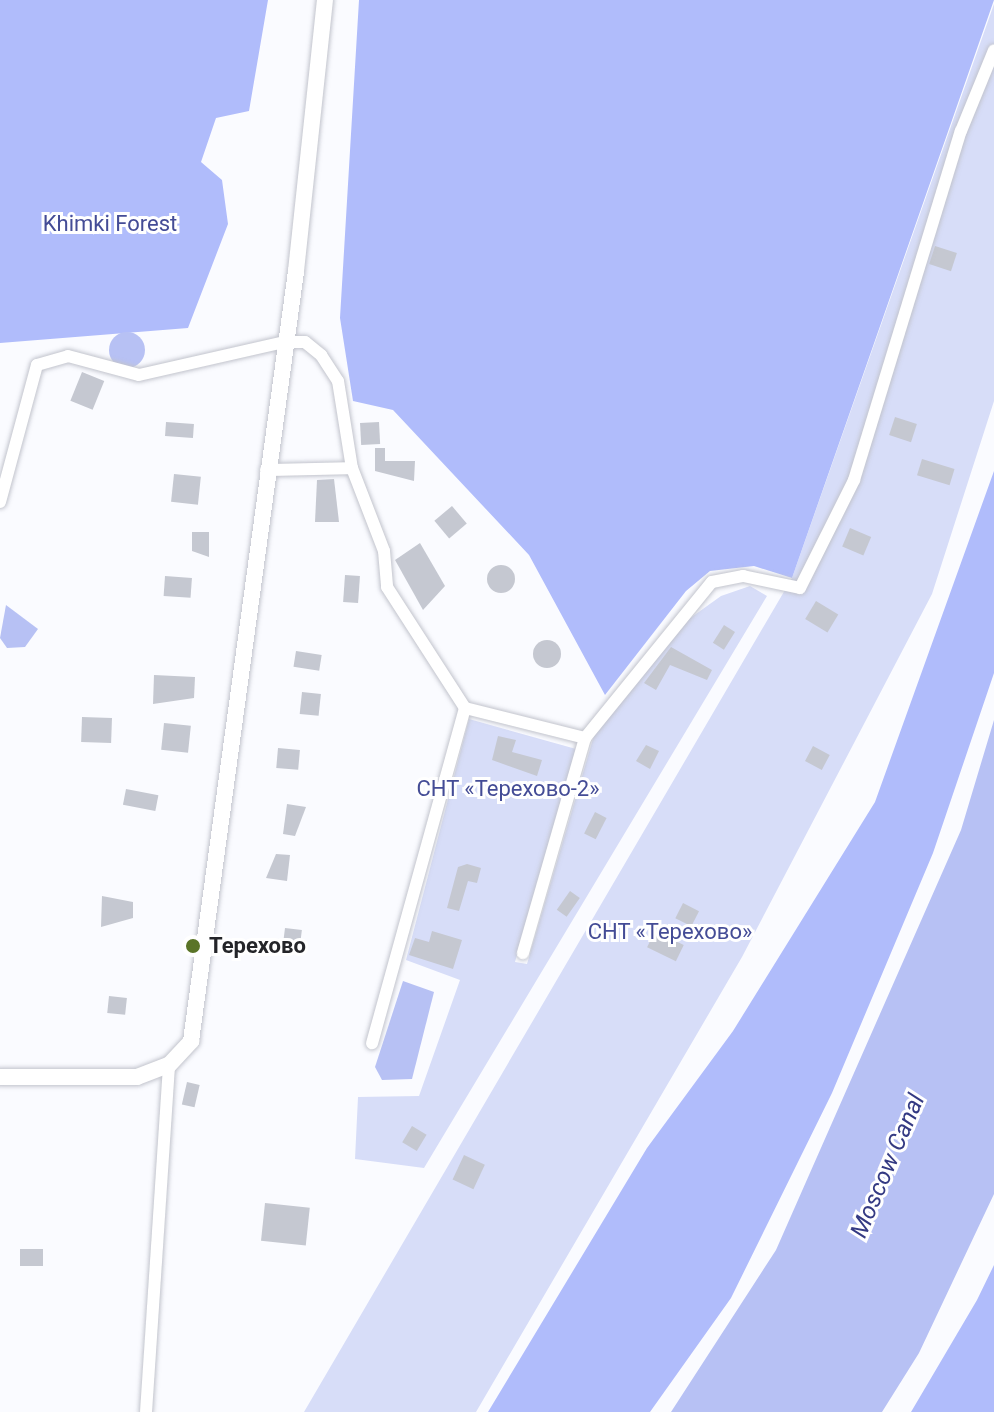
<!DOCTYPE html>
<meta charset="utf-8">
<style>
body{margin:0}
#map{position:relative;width:994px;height:1412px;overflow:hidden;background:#fafbff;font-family:Roboto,sans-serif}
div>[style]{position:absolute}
.green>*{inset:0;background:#d7ddf8}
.forest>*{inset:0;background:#b0bcfb}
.water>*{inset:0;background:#b7c1f4}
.round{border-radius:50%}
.building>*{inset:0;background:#c5c8d1;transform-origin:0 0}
.roads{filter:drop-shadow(0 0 2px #c2c4cd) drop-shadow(0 0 2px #c2c4cd)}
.street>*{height:12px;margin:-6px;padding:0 6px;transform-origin:6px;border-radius:6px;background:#fff}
.secondary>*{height:16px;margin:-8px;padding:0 8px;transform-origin:8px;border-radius:8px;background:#fff}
.dots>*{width:22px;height:22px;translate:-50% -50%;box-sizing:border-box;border:4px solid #fff;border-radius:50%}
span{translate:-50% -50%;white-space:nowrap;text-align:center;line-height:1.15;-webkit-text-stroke:6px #fff;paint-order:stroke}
.park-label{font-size:22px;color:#444c96}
.poi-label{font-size:22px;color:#242529;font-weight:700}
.left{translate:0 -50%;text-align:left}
.water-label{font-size:24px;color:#343a83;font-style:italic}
</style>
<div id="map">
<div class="green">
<div style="clip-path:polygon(994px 4px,994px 401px,932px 594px,742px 957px,476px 1412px,304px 1412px,792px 578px)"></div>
<div style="clip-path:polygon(750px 586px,767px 596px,424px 1168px,355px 1159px,358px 1097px,419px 1096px,460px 980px,406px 960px,469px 719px,576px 749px,515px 962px,527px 964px,595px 732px,682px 624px,721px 596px)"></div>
</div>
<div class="forest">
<div style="clip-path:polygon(0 0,268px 0,249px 111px,216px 118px,201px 162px,222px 180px,228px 224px,188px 328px,0 343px)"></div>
<div style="clip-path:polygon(359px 0,994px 0,792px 578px,754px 566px,710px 571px,686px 591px,605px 695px,529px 555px,393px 410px,353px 401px,340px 318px)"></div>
<div style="clip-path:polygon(994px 471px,994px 673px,933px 853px,832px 1093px,731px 1298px,650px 1412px,488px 1412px,647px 1148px,733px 1031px,875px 802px)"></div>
<div style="clip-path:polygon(994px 1265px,994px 1412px,911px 1412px,977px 1300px)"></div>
</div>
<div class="water">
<div class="round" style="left:109px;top:332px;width:36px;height:36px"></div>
<div style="clip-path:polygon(6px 605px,38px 629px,25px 647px,7px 648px,0 638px)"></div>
<div style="clip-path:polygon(994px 720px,994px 1194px,919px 1353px,882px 1412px,671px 1412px,776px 1250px,961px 830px)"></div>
<div style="clip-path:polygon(403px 981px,434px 992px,412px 1079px,382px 1080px,375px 1067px)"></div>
</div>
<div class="building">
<div style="left:935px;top:246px;width:23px;height:19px;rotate:18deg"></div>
<div style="left:82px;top:372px;width:24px;height:31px;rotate:22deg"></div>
<div style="left:895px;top:417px;width:23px;height:19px;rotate:18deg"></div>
<div style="left:166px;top:422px;width:28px;height:14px;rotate:4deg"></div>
<div style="left:379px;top:422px;width:22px;height:19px;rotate:87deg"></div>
<div style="clip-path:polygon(375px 448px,385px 448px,385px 461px,415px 461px,414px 481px,375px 471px)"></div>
<div style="left:922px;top:459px;width:34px;height:17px;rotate:17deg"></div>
<div style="left:174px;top:474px;width:27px;height:28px;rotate:6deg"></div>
<div style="clip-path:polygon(334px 479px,339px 522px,315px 522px,317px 480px)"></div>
<div style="left:452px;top:506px;width:23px;height:23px;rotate:50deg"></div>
<div style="left:850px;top:528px;width:23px;height:20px;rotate:23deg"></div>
<div style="clip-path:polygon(192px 532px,209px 532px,209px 557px,192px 551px)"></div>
<div style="clip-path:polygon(420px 543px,445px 586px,423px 610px,395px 560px)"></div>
<div class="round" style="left:487px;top:565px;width:28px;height:28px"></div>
<div style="left:345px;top:575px;width:15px;height:27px;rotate:4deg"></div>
<div style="left:165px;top:576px;width:27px;height:20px;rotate:4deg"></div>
<div style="left:816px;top:601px;width:26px;height:21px;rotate:31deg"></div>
<div style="left:724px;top:625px;width:13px;height:21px;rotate:32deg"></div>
<div class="round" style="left:533px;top:640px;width:28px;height:28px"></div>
<div style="clip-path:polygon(671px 647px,712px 670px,707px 680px,670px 665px,656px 690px,644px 683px)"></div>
<div style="left:296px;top:651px;width:26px;height:16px;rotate:9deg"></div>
<div style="clip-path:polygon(154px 675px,195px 677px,194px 698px,153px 704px)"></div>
<div style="left:302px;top:692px;width:19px;height:22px;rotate:6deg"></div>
<div style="left:82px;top:717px;width:30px;height:25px;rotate:2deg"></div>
<div style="left:164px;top:723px;width:27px;height:27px;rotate:6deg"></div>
<div style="clip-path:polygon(498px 736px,516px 740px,512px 752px,542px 760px,537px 776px,492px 760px)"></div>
<div style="clip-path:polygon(646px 745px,659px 751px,650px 769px,636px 761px)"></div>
<div style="left:813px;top:746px;width:19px;height:17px;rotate:28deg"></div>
<div style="left:278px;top:748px;width:22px;height:20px;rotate:5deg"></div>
<div style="left:126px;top:789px;width:33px;height:16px;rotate:11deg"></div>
<div style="clip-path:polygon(287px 804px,306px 807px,295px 836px,283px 834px)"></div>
<div style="left:595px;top:812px;width:13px;height:24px;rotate:27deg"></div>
<div style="clip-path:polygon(276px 854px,290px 855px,287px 881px,266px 878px)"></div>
<div style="clip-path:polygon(467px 864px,481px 868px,477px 883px,468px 881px,459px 911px,447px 908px,458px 867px)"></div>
<div style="left:570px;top:891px;width:12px;height:23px;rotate:35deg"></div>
<div style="clip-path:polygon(102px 896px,133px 902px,133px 918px,101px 927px)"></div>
<div style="left:683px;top:903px;width:18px;height:17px;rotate:27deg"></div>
<div style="left:285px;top:928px;width:17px;height:16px;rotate:7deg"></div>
<div style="clip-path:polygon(432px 931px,462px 940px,453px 969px,409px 955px,415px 938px,429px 942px)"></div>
<div style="left:655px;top:931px;width:32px;height:18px;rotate:26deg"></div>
<div style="left:109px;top:996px;width:18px;height:17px;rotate:6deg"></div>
<div style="left:187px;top:1082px;width:13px;height:23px;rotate:13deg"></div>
<div style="left:412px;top:1126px;width:17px;height:19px;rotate:31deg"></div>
<div style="left:464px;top:1155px;width:23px;height:27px;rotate:25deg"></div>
<div style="left:265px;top:1203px;width:45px;height:38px;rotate:6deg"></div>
<div style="left:20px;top:1249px;width:23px;height:17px"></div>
</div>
<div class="roads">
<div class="street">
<div style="left:266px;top:470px;width:86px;rotate:-1.3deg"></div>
<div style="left:0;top:502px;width:142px;rotate:-74.9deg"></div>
<div style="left:37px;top:365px;width:32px;rotate:-16deg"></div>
<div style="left:68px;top:356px;width:73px;rotate:15deg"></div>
<div style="left:139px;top:375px;width:149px;rotate:-12.8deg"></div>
<div style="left:284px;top:342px;width:21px"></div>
<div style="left:305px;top:342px;width:21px;rotate:39deg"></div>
<div style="left:321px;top:355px;width:31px;rotate:57deg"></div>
<div style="left:338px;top:381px;width:88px;rotate:80.9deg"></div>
<div style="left:352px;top:468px;width:89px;rotate:68.9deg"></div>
<div style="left:384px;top:551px;width:36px;rotate:85deg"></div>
<div style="left:387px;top:587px;width:144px;rotate:57.2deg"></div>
<div style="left:465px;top:708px;width:348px;rotate:105.5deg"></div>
<div style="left:465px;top:708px;width:124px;rotate:14deg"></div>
<div style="left:585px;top:738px;width:224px;rotate:106.1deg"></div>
<div style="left:585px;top:738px;width:201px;rotate:-50.9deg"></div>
<div style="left:712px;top:582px;width:32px;rotate:-11deg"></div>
<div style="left:743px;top:576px;width:58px;rotate:11.9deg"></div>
<div style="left:800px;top:588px;width:121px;rotate:-63.4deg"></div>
<div style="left:854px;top:480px;width:365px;rotate:-73deg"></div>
<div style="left:961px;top:131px;width:87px;rotate:-67.8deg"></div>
<div style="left:146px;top:1412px;width:348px;rotate:-86.2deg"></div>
</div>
<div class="secondary">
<div style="left:0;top:1077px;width:137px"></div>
<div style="left:137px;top:1077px;width:34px;rotate:-21deg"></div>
<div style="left:169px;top:1065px;width:33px;rotate:-47deg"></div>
<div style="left:191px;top:1041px;width:777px;rotate:-82.23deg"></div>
<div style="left:296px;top:271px;width:273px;rotate:-83.9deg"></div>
</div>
</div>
<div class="dots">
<div style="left:193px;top:946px;background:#5a7427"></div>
</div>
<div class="park-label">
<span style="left:110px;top:224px">Khimki Forest</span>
<span style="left:508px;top:789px">СНТ «Терехово-2»</span>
<span style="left:670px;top:932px">СНТ «Терехово»</span>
</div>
<div class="poi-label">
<span class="left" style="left:209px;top:946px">Терехово</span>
</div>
<div class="water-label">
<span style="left:888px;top:1166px;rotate:-67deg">Moscow Canal</span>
</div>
</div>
